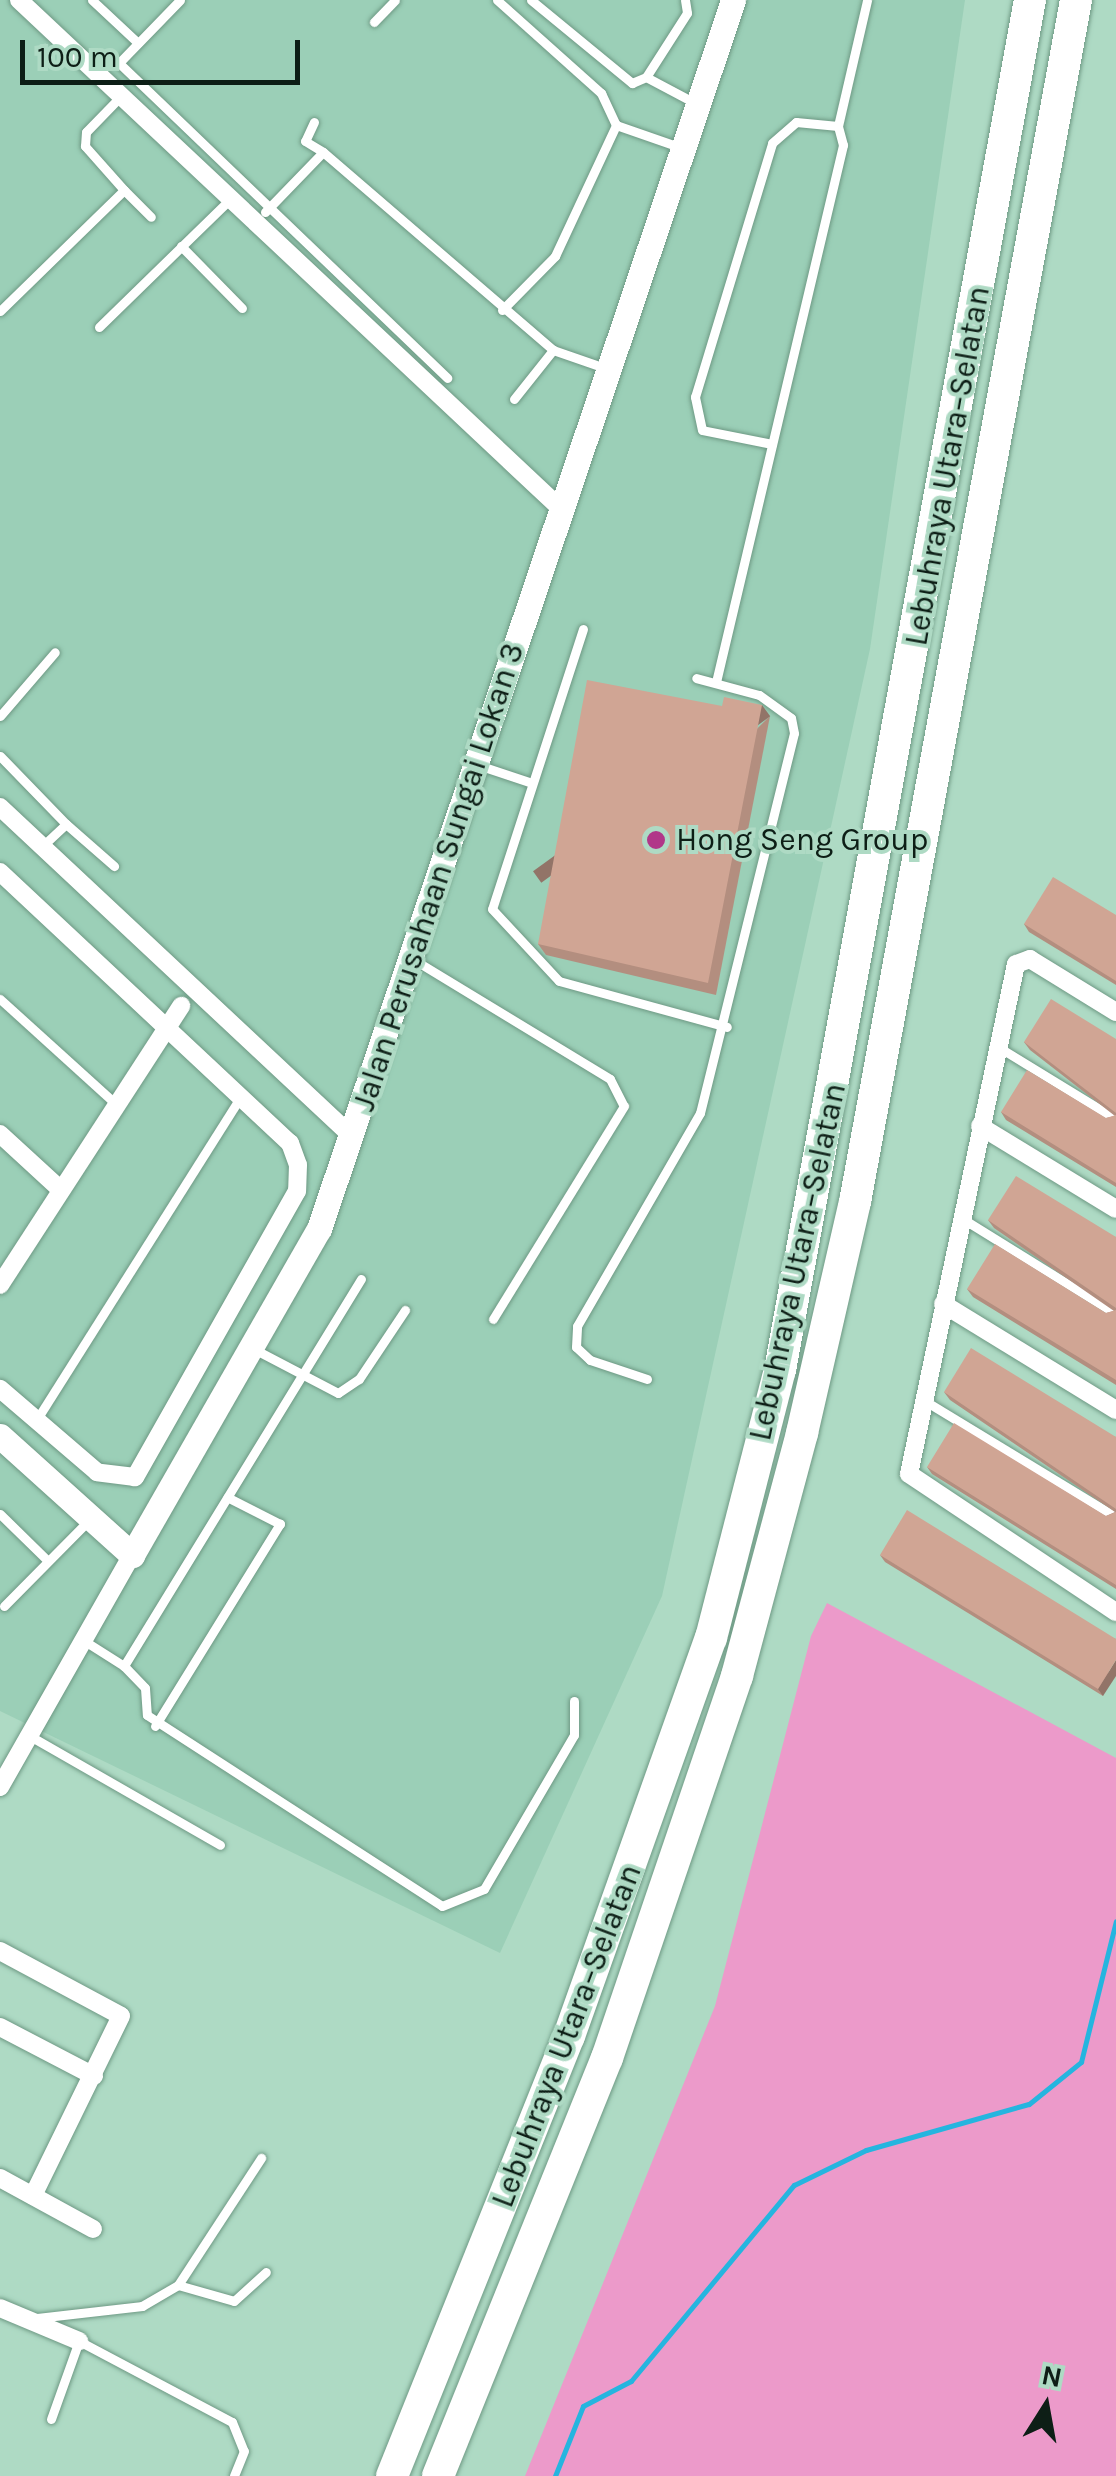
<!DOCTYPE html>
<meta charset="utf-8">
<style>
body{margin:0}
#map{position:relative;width:1116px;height:2476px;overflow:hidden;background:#aedac4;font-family:Karla,sans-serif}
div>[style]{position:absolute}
.built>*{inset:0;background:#9bcfb7}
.green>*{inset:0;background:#ec9aca}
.stream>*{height:5px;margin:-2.5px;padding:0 2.5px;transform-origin:2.5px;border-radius:2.5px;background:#25b5df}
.roads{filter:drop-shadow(0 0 2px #6e9984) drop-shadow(0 0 2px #6e9984)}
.service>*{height:9px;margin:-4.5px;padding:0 4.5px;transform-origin:4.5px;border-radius:4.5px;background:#fff}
.minor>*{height:18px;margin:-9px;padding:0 9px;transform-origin:9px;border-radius:9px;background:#fff}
.secondary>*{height:25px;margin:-12.5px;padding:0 12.5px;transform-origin:12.5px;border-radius:12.5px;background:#fff}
.motorway>*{height:32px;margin:-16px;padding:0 16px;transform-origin:16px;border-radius:16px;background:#fff}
.wall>*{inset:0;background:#b38e7f}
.shaded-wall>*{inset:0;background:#927468;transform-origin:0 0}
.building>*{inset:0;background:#d0a594}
.dots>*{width:28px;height:28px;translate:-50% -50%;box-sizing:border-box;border:5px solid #aedac4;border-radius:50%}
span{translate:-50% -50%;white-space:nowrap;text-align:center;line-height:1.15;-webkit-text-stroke:8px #aedac4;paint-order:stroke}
.street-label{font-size:32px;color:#0d1e16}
.poi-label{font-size:32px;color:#0d1e16}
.left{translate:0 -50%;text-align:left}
.north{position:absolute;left:996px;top:2356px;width:100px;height:100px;-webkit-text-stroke:8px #aedac4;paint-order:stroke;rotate:11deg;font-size:28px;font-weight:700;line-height:40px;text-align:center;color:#0d1e16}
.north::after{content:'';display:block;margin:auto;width:35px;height:45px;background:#0d1e16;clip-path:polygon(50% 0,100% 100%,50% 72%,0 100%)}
.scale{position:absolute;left:20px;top:40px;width:280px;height:45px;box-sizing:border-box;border:5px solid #0d1e16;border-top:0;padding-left:12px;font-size:30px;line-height:35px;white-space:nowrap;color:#0d1e16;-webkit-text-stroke:8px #aedac4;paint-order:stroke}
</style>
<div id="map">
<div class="built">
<div style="clip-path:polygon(0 0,965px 0,870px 649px,662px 1596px,500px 1953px,0 1711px)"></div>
</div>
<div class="green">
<div style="clip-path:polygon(827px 1603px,1116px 1758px,1116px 2476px,525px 2476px,715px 2006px,811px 1636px)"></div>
</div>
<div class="stream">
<div style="left:555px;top:2476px;width:75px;rotate:-68.2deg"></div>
<div style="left:583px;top:2406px;width:54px;rotate:-27.5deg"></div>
<div style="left:631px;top:2381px;width:255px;rotate:-50.3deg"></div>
<div style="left:794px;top:2185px;width:80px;rotate:-25.9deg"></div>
<div style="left:866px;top:2150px;width:169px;rotate:-15.8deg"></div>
<div style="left:1029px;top:2104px;width:67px;rotate:-38.9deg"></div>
<div style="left:1081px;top:2062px;width:145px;rotate:-76.1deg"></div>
</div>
<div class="roads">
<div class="service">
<div style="left:92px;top:0;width:63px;rotate:43.1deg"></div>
<div style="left:180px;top:0;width:88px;rotate:134.1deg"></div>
<div style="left:119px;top:63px;width:455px;rotate:43.8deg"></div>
<div style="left:497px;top:0;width:140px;rotate:41.8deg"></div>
<div style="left:601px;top:93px;width:35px;rotate:65deg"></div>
<div style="left:616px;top:125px;width:67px;rotate:19.2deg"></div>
<div style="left:531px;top:0;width:131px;rotate:39.4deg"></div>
<div style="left:632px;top:83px;width:15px;rotate:-23deg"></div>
<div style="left:685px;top:0;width:13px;rotate:81deg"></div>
<div style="left:687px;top:13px;width:76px;rotate:122.6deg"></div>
<div style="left:646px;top:77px;width:55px;rotate:28deg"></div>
<div style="left:374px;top:22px;width:30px;rotate:-46deg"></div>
<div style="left:314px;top:122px;width:21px;rotate:115deg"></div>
<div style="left:305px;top:141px;width:21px;rotate:31deg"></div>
<div style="left:124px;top:190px;width:38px;rotate:45deg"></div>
<div style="left:265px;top:212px;width:83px;rotate:-46deg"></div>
<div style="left:323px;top:152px;width:303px;rotate:40.7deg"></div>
<div style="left:553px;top:350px;width:55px;rotate:19.1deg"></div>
<div style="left:181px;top:246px;width:87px;rotate:45.5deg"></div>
<div style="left:502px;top:310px;width:76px;rotate:-45.5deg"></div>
<div style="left:555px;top:256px;width:145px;rotate:-65deg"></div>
<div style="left:0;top:311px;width:173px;rotate:-44.3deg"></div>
<div style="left:124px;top:190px;width:59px;rotate:-131.6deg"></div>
<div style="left:85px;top:146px;width:14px;rotate:-86deg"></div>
<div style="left:86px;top:132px;width:50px;rotate:-45.8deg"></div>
<div style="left:99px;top:327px;width:183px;rotate:-44.3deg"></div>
<div style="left:514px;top:399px;width:63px;rotate:-51.5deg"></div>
<div style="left:772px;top:444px;width:71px;rotate:-168.7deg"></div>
<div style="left:702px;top:430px;width:34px;rotate:-102deg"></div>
<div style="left:695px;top:397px;width:265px;rotate:-73.1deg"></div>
<div style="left:772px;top:143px;width:32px;rotate:-41deg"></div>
<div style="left:796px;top:122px;width:42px;rotate:5.4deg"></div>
<div style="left:583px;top:629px;width:294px;rotate:108deg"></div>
<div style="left:492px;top:909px;width:98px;rotate:47.1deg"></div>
<div style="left:559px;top:981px;width:174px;rotate:15.3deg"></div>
<div style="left:716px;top:682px;width:552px;rotate:-76.69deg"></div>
<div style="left:843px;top:145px;width:20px;rotate:-105deg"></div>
<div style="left:838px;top:126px;width:129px;rotate:-77deg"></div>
<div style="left:0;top:716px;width:84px;rotate:-49.3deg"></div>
<div style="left:0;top:756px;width:95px;rotate:45.9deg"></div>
<div style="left:66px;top:824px;width:34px;rotate:137deg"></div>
<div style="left:478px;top:765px;width:57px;rotate:18.4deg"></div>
<div style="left:66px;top:824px;width:64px;rotate:41.2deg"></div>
<div style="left:416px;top:961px;width:227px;rotate:31.3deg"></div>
<div style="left:610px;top:1079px;width:30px;rotate:63deg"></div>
<div style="left:624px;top:1106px;width:250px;rotate:121.6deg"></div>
<div style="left:0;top:999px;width:158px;rotate:42.2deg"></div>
<div style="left:1000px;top:1048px;width:136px;rotate:31.5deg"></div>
<div style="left:963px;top:1219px;width:180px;rotate:31.8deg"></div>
<div style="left:361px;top:1279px;width:454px;rotate:121.5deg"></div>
<div style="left:124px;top:1666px;width:30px;rotate:46deg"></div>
<div style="left:145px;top:1688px;width:27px;rotate:86deg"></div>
<div style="left:147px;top:1715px;width:351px;rotate:32.9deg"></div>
<div style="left:442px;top:1906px;width:45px;rotate:-22deg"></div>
<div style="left:484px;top:1889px;width:178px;rotate:-59.7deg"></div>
<div style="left:574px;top:1735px;width:34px;rotate:-90deg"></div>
<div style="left:252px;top:1348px;width:97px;rotate:27.6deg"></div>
<div style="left:338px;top:1393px;width:25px;rotate:-34deg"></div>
<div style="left:359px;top:1379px;width:83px;rotate:-56.3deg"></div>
<div style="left:647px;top:1379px;width:60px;rotate:-161.6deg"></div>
<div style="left:590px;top:1360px;width:19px;rotate:-137deg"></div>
<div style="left:576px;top:1347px;width:21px;rotate:-87deg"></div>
<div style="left:577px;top:1326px;width:246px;rotate:-60deg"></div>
<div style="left:700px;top:1113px;width:391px;rotate:-76.1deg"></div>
<div style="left:794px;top:733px;width:15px;rotate:-101deg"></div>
<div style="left:791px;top:718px;width:39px;rotate:-144deg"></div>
<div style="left:759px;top:695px;width:65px;rotate:-164.9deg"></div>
<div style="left:925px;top:1401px;width:223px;rotate:31.3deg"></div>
<div style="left:37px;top:1419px;width:378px;rotate:-57.7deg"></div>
<div style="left:0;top:1514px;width:67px;rotate:44.4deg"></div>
<div style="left:4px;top:1606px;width:122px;rotate:-45.3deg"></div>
<div style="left:83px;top:1640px;width:49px;rotate:32.4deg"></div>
<div style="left:155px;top:1726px;width:238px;rotate:-58.3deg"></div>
<div style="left:280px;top:1524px;width:59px;rotate:-153deg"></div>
<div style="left:30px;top:1736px;width:219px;rotate:29.8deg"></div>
<div style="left:178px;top:2285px;width:152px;rotate:-56.8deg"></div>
<div style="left:37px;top:2318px;width:106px;rotate:-6.5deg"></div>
<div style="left:142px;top:2306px;width:42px;rotate:-30.3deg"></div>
<div style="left:178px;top:2285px;width:58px;rotate:15.9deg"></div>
<div style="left:234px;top:2301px;width:43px;rotate:-42.2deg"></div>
<div style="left:51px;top:2419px;width:83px;rotate:-70.3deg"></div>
<div style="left:79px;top:2341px;width:173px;rotate:27.9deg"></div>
<div style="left:232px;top:2422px;width:31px;rotate:68deg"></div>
<div style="left:244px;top:2451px;width:27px;rotate:112deg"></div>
</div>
<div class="minor">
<div style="left:19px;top:0;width:744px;rotate:43.2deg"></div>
<div style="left:0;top:807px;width:483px;rotate:43.1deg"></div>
<div style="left:0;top:872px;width:397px;rotate:43.1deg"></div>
<div style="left:290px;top:1143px;width:23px;rotate:70deg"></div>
<div style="left:298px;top:1165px;width:26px;rotate:92deg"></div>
<div style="left:297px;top:1191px;width:329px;rotate:119.5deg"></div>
<div style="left:135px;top:1477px;width:38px;rotate:-173deg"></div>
<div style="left:97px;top:1472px;width:128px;rotate:-139.4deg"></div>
<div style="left:1116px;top:1012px;width:101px;rotate:-148.4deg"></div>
<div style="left:1030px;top:959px;width:15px;rotate:160deg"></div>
<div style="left:1016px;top:964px;width:521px;rotate:101.85deg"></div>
<div style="left:909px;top:1474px;width:249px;rotate:33.7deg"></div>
<div style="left:980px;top:1126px;width:159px;rotate:31.4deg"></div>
<div style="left:0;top:1134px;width:83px;rotate:42.6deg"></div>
<div style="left:0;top:1285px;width:333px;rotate:-57deg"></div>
<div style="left:943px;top:1304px;width:203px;rotate:31.5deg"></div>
<div style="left:0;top:1787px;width:267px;rotate:-60.4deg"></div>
<div style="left:0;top:1951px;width:137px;rotate:28.2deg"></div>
<div style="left:121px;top:2016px;width:200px;rotate:116.1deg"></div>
<div style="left:0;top:2027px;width:106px;rotate:27.5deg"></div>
<div style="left:0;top:2178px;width:106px;rotate:28.7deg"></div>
<div style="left:0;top:2308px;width:86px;rotate:22.7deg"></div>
</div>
<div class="secondary">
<div style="left:0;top:1436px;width:178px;rotate:42deg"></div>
<div style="left:132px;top:1555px;width:376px;rotate:-60.2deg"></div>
<div style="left:319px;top:1229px;width:1297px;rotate:-71.38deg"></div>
</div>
<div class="motorway">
<div style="left:392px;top:2476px;width:474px;rotate:-68.1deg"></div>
<div style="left:569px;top:2036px;width:423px;rotate:-70.4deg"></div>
<div style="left:711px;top:1638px;width:277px;rotate:-75.6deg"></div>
<div style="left:780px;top:1370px;width:1393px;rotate:-79.66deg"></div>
<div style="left:438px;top:2476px;width:451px;rotate:-68deg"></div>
<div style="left:607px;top:2058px;width:404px;rotate:-71.2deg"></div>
<div style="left:737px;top:1676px;width:252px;rotate:-75deg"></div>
<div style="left:802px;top:1433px;width:237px;rotate:-77.1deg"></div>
<div style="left:855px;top:1202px;width:1222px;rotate:-79.58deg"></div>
</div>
</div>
<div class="wall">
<div style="clip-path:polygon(770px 716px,716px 995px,546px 955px,538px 944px)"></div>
<div style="clip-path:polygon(1116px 915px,1116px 985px,1029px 932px,1024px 924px)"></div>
<div style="clip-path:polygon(1116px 1039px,1116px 1187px,1006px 1120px,1001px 1112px,1106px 1118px,1115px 1116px,1030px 1050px,1024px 1042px)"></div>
<div style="clip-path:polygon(988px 1220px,1116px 1237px,1116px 1385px,973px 1297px,967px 1289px,1106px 1313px,1114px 1311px,994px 1228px)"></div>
<div style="clip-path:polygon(944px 1392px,1116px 1437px,1116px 1589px,932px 1474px,927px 1467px,1106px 1516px,1115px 1512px,950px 1400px)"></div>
<div style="clip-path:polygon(880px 1555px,1116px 1639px,1103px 1696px,885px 1562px)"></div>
</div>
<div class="shaded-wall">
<div style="left:762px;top:705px;width:14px;height:283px;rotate:54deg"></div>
<div style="clip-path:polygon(1116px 1660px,1116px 1676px,1103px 1696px,1098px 1689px)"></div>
</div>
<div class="building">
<div style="clip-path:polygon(587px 680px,722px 706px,724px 697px,762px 705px,708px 983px,538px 944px)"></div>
<div style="clip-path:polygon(1053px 877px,1116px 915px,1116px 981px,1024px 924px)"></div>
<div style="clip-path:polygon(1051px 999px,1116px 1039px,1116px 1113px,1024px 1042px)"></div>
<div style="clip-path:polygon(1027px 1070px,1106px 1118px,1116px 1115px,1116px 1183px,1001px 1112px)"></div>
<div style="clip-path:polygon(1016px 1176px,1116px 1237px,1116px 1308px,988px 1220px)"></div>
<div style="clip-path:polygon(995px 1244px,1106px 1313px,1116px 1310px,1116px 1380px,967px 1289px)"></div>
<div style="clip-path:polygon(971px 1348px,1116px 1437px,1116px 1509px,944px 1392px)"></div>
<div style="clip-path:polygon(954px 1423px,1106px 1516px,1116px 1512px,1116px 1585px,927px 1467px)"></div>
<div style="clip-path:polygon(907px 1510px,1116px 1639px,1116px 1660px,1098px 1689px,880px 1555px)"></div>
</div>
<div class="dots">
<div style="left:656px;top:840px;background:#b13789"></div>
</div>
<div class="street-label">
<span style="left:948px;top:466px;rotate:-80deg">Lebuhraya Utara–Selatan</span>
<span style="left:439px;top:877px;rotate:-72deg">Jalan Perusahaan Sungai Lokan 3</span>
<span style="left:798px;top:1262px;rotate:-78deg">Lebuhraya Utara–Selatan</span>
<span style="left:567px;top:2036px;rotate:-69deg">Lebuhraya Utara–Selatan</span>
</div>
<div class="poi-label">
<span class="left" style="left:676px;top:840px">Hong Seng Group</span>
</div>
<div class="north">N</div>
<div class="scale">100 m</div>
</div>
